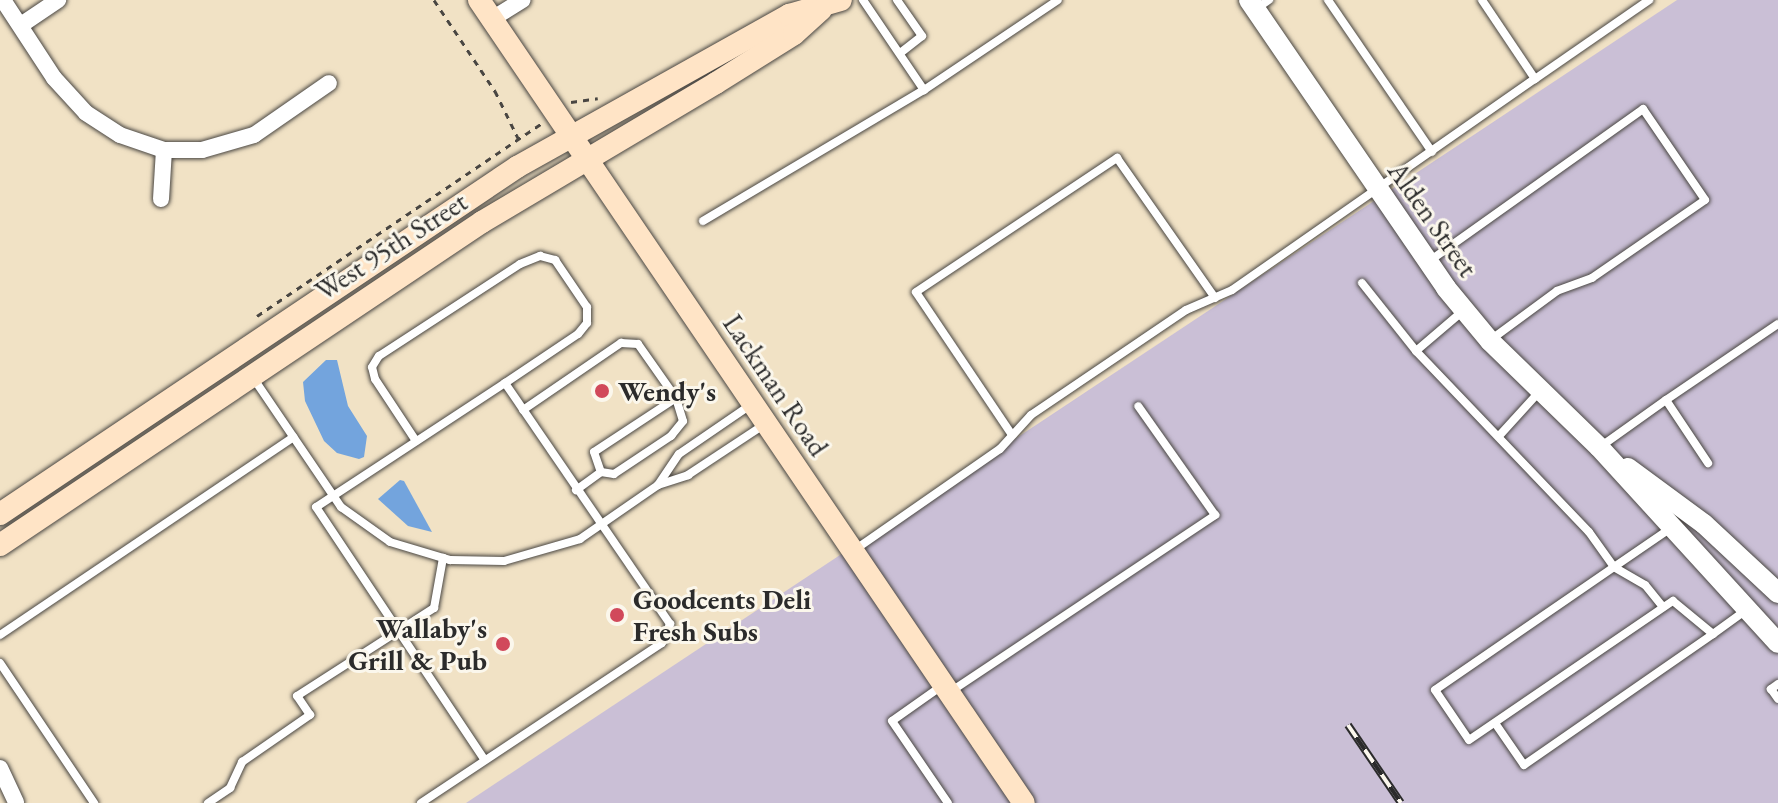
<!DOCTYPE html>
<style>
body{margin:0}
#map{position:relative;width:1778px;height:803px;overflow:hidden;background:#f1e2c5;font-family:"EB Garamond",serif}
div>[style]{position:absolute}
.industrial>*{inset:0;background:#cabfd6}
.water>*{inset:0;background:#73a4dd}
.path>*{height:3px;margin-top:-1.5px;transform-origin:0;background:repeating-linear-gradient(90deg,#494642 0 6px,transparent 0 12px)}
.roads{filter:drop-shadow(0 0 2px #494642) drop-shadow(0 0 2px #494642)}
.service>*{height:8px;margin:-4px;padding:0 4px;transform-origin:4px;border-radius:4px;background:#fff}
.minor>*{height:16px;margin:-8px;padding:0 8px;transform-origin:8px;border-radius:8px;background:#fff}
.tertiary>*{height:20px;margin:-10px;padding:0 10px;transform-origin:10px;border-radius:10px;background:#fff}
.secondary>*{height:22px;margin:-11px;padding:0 11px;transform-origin:11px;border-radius:11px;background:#ffe4c6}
.rail>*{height:8px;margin-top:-4px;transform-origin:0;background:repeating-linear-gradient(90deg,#fbf7ec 0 15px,#2b2b2b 0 30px);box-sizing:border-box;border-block:2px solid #2b2b2b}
.dots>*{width:22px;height:22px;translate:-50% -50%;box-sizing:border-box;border:4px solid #fbf7ec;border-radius:50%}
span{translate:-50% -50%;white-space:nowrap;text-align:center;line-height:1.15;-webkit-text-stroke:6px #fbf7ec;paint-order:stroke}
.street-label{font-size:28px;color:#2b2b2b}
.poi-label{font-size:28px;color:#2b2b2b;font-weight:700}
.left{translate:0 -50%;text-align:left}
.right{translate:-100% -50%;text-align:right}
</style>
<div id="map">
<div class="industrial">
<div style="clip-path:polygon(1677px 0,1778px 0,1778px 803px,466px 803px)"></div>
</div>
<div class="water">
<div style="clip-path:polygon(326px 360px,337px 360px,348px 406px,367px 436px,364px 457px,359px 459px,337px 453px,324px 441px,305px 401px,303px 382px)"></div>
<div style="clip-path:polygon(400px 480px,404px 481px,432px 532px,408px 526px,378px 499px)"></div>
</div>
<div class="path">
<div style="left:434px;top:0;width:110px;rotate:56.2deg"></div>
<div style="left:495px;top:91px;width:55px;rotate:63.9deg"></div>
<div style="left:571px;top:102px;width:27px;rotate:-8deg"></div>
<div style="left:257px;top:316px;width:344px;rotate:-34.1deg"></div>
</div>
<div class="roads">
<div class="service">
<div style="left:863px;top:0;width:109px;rotate:55.9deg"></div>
<div style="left:924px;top:90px;width:161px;rotate:-33.9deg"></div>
<div style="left:897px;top:0;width:44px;rotate:55.2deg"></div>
<div style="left:922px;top:36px;width:28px;rotate:142deg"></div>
<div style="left:1328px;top:0;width:184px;rotate:55.6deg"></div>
<div style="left:1256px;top:9px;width:16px;rotate:-35deg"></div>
<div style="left:1535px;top:79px;width:139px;rotate:-34.7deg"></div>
<div style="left:703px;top:221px;width:257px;rotate:-30.7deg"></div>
<div style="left:1428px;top:262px;width:264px;rotate:-35.4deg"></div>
<div style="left:1643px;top:109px;width:110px;rotate:55.7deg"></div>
<div style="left:1705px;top:200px;width:137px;rotate:145.4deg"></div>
<div style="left:1592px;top:278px;width:37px;rotate:160deg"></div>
<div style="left:1557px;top:291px;width:81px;rotate:143.6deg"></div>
<div style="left:1362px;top:283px;width:87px;rotate:51.5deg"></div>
<div style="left:1416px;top:351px;width:250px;rotate:46.3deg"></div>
<div style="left:1589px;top:532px;width:43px;rotate:54.5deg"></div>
<div style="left:1614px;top:567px;width:217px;rotate:145.5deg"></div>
<div style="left:1435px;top:690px;width:60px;rotate:55.8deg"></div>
<div style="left:1469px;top:740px;width:247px;rotate:-34.3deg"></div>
<div style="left:1673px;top:601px;width:52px;rotate:39.5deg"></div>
<div style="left:1713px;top:634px;width:41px;rotate:-36deg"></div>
<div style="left:1416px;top:351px;width:63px;rotate:-40.5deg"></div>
<div style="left:254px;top:379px;width:155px;rotate:55.8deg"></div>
<div style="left:341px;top:507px;width:60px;rotate:35.5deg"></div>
<div style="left:390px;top:542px;width:63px;rotate:16.7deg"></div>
<div style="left:450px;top:560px;width:54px;rotate:1.1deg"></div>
<div style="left:504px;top:561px;width:79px;rotate:-16.1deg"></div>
<div style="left:580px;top:539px;width:95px;rotate:-34.7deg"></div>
<div style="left:658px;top:485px;width:32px;rotate:-18deg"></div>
<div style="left:688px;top:475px;width:92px;rotate:-33.5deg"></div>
<div style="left:1666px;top:400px;width:135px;rotate:-34.2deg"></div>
<div style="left:523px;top:410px;width:119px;rotate:-34.4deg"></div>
<div style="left:621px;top:343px;width:17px;rotate:3deg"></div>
<div style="left:638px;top:344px;width:66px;rotate:54.9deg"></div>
<div style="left:676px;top:398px;width:98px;rotate:146.6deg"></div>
<div style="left:594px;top:452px;width:21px;rotate:71deg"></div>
<div style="left:601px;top:472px;width:31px;rotate:144deg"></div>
<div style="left:1012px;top:435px;width:172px;rotate:-123.9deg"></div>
<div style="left:916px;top:292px;width:242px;rotate:-33.7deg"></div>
<div style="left:1117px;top:158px;width:171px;rotate:55deg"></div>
<div style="left:1499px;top:436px;width:59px;rotate:-47.7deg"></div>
<div style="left:416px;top:441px;width:74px;rotate:-123.5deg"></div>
<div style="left:375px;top:379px;width:12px;rotate:-104deg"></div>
<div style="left:372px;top:367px;width:13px;rotate:-58deg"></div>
<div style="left:379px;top:356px;width:168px;rotate:-33.1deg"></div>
<div style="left:520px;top:264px;width:22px;rotate:-22deg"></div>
<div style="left:540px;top:256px;width:16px;rotate:15deg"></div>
<div style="left:555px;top:260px;width:57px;rotate:55.8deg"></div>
<div style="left:587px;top:307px;width:16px;rotate:90deg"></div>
<div style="left:587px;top:323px;width:14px;rotate:129deg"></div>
<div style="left:578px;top:334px;width:88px;rotate:146.1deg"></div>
<div style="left:1600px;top:447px;width:81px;rotate:-35.5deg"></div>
<div style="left:1666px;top:400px;width:76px;rotate:56.3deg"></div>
<div style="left:601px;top:472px;width:13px;rotate:9deg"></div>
<div style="left:614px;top:474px;width:69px;rotate:-33.7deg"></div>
<div style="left:671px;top:436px;width:19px;rotate:-51deg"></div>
<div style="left:683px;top:421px;width:24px;rotate:-107deg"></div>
<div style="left:658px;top:485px;width:37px;rotate:-56deg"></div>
<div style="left:679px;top:454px;width:88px;rotate:-34.4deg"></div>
<div style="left:853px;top:551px;width:179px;rotate:-34.8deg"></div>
<div style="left:1000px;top:449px;width:46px;rotate:-47.6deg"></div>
<div style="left:1031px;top:415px;width:187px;rotate:-34.1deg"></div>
<div style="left:1186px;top:310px;width:50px;rotate:-23.5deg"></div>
<div style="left:1232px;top:290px;width:369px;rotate:-34.9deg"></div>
<div style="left:1535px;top:79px;width:95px;rotate:-123.9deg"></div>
<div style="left:1663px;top:607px;width:28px;rotate:-129deg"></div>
<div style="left:1645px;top:585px;width:36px;rotate:-150deg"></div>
<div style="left:1614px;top:567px;width:69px;rotate:-34.4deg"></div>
<div style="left:0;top:635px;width:354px;rotate:-34deg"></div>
<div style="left:0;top:663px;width:169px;rotate:56.1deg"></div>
<div style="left:1778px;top:684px;width:9px;rotate:144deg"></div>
<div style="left:1771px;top:689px;width:12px;rotate:55deg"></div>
<div style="left:943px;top:685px;width:62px;rotate:144.8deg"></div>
<div style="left:892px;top:721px;width:99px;rotate:55.7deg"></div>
<div style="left:950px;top:692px;width:319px;rotate:-33.7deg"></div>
<div style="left:1215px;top:515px;width:133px;rotate:-125.2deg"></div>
<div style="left:1495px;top:723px;width:51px;rotate:55.4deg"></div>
<div style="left:1524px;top:765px;width:230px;rotate:-34.7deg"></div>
<div style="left:208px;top:803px;width:27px;rotate:-34deg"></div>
<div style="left:230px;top:788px;width:29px;rotate:-65deg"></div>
<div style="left:242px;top:762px;width:83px;rotate:-34.7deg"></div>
<div style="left:310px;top:715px;width:23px;rotate:-124deg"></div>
<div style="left:297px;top:696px;width:163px;rotate:-32.7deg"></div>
<div style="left:434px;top:608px;width:51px;rotate:-79.8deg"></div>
<div style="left:421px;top:803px;width:289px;rotate:-33.6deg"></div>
<div style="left:662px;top:643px;width:21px;rotate:-67deg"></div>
<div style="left:670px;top:624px;width:292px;rotate:-124.4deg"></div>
<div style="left:505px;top:383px;width:226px;rotate:146.7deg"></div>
<div style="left:316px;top:507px;width:304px;rotate:56.3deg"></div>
</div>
<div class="minor">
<div style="left:3px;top:0;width:93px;rotate:56.8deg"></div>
<div style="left:54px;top:78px;width:47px;rotate:47.6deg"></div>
<div style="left:86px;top:113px;width:40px;rotate:32.9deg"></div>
<div style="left:120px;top:135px;width:46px;rotate:18.8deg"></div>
<div style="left:164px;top:150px;width:38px"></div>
<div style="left:202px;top:150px;width:54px;rotate:-16.1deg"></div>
<div style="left:254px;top:135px;width:91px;rotate:-34.7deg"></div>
<div style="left:492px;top:19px;width:36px;rotate:-32deg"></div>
<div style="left:21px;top:25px;width:45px;rotate:-34deg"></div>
<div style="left:161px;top:199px;width:49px;rotate:-86.5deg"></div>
<div style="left:0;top:768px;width:38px;rotate:65deg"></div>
</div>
<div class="tertiary">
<div style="left:1249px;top:0;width:349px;rotate:55.6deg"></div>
<div style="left:1446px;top:288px;width:69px;rotate:50.3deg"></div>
<div style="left:1490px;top:341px;width:152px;rotate:44.2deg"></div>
<div style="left:1599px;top:447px;width:265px;rotate:47.6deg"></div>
<div style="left:1628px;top:468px;width:94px;rotate:36.4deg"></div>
<div style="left:1704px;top:524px;width:101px;rotate:43deg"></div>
</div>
<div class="secondary">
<div style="left:479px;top:0;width:970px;rotate:55.84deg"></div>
<div style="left:0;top:514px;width:623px;rotate:-33.87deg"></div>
<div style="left:517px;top:167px;width:312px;rotate:-29.2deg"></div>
<div style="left:789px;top:15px;width:54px;rotate:-16.1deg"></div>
<div style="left:0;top:545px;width:580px;rotate:-33.83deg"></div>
<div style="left:482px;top:222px;width:272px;rotate:-30.7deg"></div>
<div style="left:716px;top:83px;width:92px;rotate:-32.1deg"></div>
<div style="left:794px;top:34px;width:36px;rotate:-42deg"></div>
</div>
</div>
<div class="rail">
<div style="left:1348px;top:725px;width:94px;rotate:55.8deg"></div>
</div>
<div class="dots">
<div style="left:602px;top:391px;background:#d1495b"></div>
<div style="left:617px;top:615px;background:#d1495b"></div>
<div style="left:503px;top:644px;background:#d1495b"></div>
</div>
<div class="street-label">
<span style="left:1433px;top:219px;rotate:55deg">Alden Street</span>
<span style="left:391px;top:246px;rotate:-33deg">West 95th Street</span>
<span style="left:776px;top:385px;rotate:56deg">Lackman Road</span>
</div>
<div class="poi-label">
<span class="left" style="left:618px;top:391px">Wendy's</span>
<span class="left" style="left:633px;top:615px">Goodcents Deli<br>Fresh Subs</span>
<span class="right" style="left:487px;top:644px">Wallaby's<br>Grill &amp; Pub</span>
</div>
</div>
